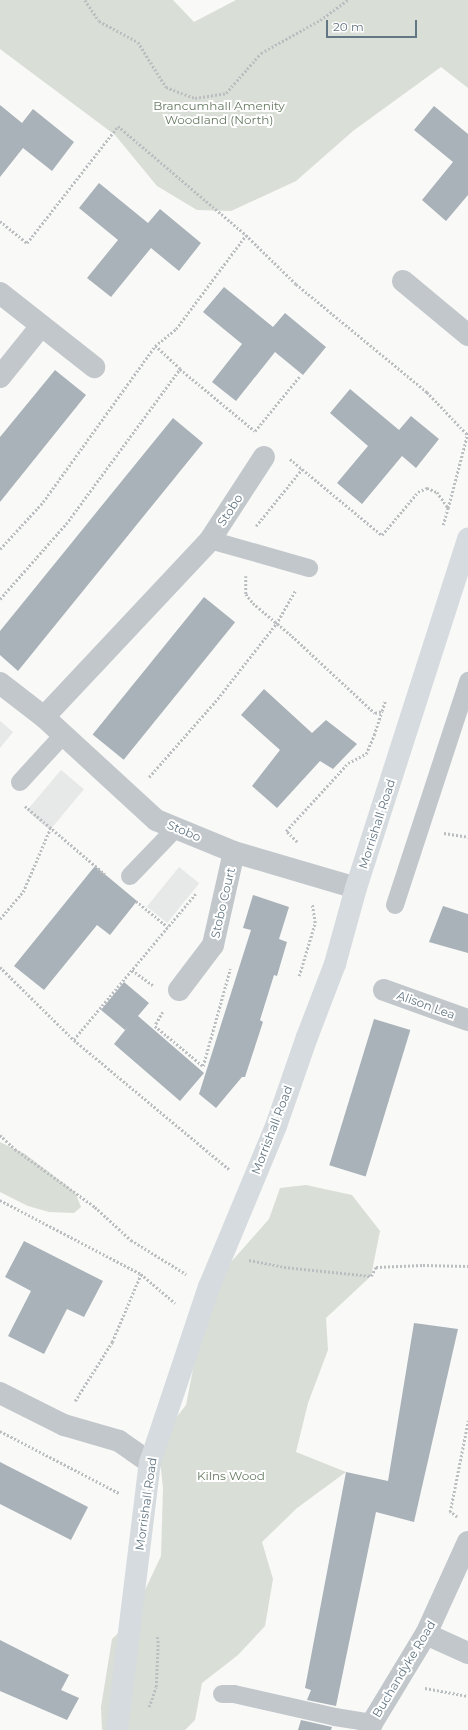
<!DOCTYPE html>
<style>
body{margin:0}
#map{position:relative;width:468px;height:1730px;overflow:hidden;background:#f9f9f7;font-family:Montserrat,sans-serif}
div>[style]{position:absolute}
.built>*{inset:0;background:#e7e8e8;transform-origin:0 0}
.green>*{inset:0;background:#d9ded6}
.building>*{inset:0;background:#a9b2b9;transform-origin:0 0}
.path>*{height:2.5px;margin-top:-1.25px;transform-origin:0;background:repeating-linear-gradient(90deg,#babec1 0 2px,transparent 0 4px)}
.lane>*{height:18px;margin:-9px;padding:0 9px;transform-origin:9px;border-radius:9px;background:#c2c7cb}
.street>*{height:22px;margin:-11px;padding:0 11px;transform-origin:11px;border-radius:11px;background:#c2c7cb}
.secondary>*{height:22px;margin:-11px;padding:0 11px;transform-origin:11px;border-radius:11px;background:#d6dbdf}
span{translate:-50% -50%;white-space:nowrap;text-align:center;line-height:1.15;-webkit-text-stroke:4px #fff;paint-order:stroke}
.park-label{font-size:12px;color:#677a62}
.street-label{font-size:12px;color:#637683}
.scale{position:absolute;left:326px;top:20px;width:91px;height:18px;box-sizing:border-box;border:2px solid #637683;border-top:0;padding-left:5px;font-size:12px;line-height:14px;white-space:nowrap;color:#637683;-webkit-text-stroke:3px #fff;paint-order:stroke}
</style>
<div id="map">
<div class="built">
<div style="clip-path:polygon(0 721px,13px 732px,0 748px)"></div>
<div style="left:61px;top:770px;width:30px;height:53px;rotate:40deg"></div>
<div style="left:179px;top:867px;width:26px;height:51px;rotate:39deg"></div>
</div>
<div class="green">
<div style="clip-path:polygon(0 0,173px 0,194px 22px,236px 0,468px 0,468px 88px,441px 67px,353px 131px,296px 181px,231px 211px,197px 210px,157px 186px,115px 135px,0 49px)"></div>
<div style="clip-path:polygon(0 1142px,25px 1154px,75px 1192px,81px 1207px,74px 1213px,49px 1212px,28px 1206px,0 1192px)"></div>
<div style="clip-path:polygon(306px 1185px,352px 1195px,380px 1231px,371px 1276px,326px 1318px,328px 1350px,308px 1403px,296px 1452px,346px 1472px,297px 1508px,262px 1542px,273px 1579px,265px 1626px,238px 1655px,202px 1683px,195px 1720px,185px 1730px,102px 1730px,101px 1707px,112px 1639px,130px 1622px,161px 1556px,163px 1488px,158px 1441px,186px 1405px,209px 1287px,269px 1219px,280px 1188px)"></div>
</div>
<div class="building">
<div style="clip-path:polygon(0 105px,22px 123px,33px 109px,74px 142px,52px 171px,23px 148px,0 177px)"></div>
<div style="clip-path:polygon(434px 106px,468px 134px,468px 195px,446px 221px,422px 200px,453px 162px,414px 130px)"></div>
<div style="clip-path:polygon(99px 183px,148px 223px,160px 209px,201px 243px,179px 271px,151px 248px,111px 297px,87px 278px,118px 240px,79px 208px)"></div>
<div style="clip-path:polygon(224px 287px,273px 327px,285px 313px,326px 347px,303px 375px,275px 352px,236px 401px,212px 382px,242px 344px,203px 312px)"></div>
<div style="clip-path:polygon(55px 370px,86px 395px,0 502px,0 437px)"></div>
<div style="clip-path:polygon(350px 389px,399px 430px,411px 416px,439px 439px,416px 468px,402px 456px,362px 504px,337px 483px,368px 446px,330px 413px)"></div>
<div style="clip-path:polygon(173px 418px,203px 443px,18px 671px,0 655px,0 631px)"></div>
<div style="left:204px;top:597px;width:40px;height:177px;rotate:39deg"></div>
<div style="clip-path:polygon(264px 689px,312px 733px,326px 720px,357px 744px,333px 769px,320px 761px,277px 808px,252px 786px,280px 750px,241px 715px)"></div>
<div style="clip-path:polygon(95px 866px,137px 901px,110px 935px,97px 925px,44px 990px,14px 966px)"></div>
<div style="clip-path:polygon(253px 895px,289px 907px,279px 939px,287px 942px,277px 976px,274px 975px,260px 1020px,263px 1022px,245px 1077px,242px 1077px,216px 1108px,199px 1094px,251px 930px,243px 928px)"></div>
<div style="clip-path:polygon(443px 906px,468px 914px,468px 953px,429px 942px)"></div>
<div style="clip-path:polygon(124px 982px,149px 1003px,138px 1016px,204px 1073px,180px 1101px,114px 1044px,130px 1024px,125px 1030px,101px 1010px)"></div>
<div style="left:374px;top:1019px;width:38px;height:153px;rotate:17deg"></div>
<div style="clip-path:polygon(24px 1241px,103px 1281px,84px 1317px,67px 1309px,44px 1354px,8px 1336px,31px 1291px,5px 1277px)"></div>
<div style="clip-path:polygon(414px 1323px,458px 1329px,414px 1522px,376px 1512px,336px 1706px,307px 1700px,311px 1690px,305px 1688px,346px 1472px,388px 1481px)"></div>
<div style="clip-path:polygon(0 1462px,88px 1507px,71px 1540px,0 1504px)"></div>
<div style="clip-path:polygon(0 1640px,69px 1675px,61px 1690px,79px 1698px,67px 1720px,0 1691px)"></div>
<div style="clip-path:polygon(301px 1720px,332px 1727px,331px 1730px,298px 1730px)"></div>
</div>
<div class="path">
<div style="left:85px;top:0;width:25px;rotate:56deg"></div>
<div style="left:99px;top:21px;width:44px;rotate:28.3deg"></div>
<div style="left:138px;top:42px;width:53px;rotate:58.1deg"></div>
<div style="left:166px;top:87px;width:31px;rotate:21deg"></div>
<div style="left:195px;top:98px;width:31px;rotate:-9deg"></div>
<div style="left:226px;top:93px;width:53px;rotate:-48.8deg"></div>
<div style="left:261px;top:53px;width:68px;rotate:-29.2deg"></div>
<div style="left:320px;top:20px;width:34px;rotate:-36deg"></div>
<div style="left:0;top:221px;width:35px;rotate:39deg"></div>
<div style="left:27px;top:243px;width:148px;rotate:-52.1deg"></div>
<div style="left:118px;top:126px;width:168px;rotate:40.4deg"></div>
<div style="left:180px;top:369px;width:97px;rotate:39.6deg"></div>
<div style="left:255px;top:431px;width:70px;rotate:-50.8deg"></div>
<div style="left:290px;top:459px;width:119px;rotate:39.6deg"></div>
<div style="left:382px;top:535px;width:56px;rotate:-50.1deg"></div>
<div style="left:418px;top:492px;width:10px;rotate:-24deg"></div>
<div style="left:427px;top:488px;width:11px;rotate:22deg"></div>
<div style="left:437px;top:492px;width:19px;rotate:55deg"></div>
<div style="left:448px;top:508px;width:79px;rotate:-75.3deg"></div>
<div style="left:443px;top:525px;width:18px;rotate:-74deg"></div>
<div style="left:256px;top:526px;width:73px;rotate:-51.1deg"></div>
<div style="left:0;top:549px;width:64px;rotate:-47.5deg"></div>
<div style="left:43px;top:502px;width:192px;rotate:-54.3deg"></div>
<div style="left:246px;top:576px;width:18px;rotate:90deg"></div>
<div style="left:246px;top:594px;width:11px;rotate:52deg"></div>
<div style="left:253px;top:603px;width:51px;rotate:40.2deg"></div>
<div style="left:292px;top:636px;width:113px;rotate:42.9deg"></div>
<div style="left:375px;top:713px;width:7px;rotate:-16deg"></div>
<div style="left:382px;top:711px;width:10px;rotate:-73deg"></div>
<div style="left:0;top:599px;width:100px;rotate:-48.7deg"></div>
<div style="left:66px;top:524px;width:192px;rotate:-53.7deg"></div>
<div style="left:180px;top:369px;width:34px;rotate:-137deg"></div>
<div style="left:155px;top:346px;width:27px;rotate:-39deg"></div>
<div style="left:176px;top:329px;width:117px;rotate:-53.3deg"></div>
<div style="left:246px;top:235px;width:70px;rotate:44.4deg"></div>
<div style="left:296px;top:284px;width:170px;rotate:39.5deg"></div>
<div style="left:427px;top:392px;width:58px;rotate:46.4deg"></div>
<div style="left:149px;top:777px;width:100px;rotate:-48.7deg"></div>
<div style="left:215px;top:702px;width:99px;rotate:-52deg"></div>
<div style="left:276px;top:624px;width:39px;rotate:-60deg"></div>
<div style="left:25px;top:806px;width:105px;rotate:40.4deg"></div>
<div style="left:444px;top:833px;width:24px;rotate:9deg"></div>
<div style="left:297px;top:842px;width:16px;rotate:-135deg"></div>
<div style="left:286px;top:831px;width:92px;rotate:-47.6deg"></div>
<div style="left:348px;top:763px;width:20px;rotate:-27deg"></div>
<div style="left:366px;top:754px;width:21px;rotate:-67deg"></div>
<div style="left:374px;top:735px;width:25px;rotate:-72deg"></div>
<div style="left:196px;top:894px;width:190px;rotate:129.9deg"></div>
<div style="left:74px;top:1040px;width:202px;rotate:39.8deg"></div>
<div style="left:136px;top:901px;width:41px;rotate:39.1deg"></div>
<div style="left:0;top:919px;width:35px;rotate:-50deg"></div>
<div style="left:23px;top:892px;width:69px;rotate:-66.8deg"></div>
<div style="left:0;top:967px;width:104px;rotate:44.6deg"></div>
<div style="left:132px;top:970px;width:26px;rotate:36deg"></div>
<div style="left:299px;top:976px;width:55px;rotate:-73.2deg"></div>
<div style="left:315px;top:923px;width:19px;rotate:-99deg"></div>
<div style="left:163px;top:1012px;width:16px;rotate:120deg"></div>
<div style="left:155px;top:1026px;width:62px;rotate:39.8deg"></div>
<div style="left:203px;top:1066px;width:101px;rotate:-74.4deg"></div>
<div style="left:0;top:1135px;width:21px;rotate:43deg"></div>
<div style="left:15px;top:1149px;width:99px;rotate:35.9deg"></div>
<div style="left:95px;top:1207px;width:49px;rotate:42.5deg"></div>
<div style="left:131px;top:1240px;width:65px;rotate:31.7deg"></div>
<div style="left:0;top:1200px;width:159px;rotate:27.7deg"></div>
<div style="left:141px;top:1274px;width:45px;rotate:40.5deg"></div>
<div style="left:249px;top:1260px;width:36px;rotate:11deg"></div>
<div style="left:284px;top:1267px;width:87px;rotate:5.9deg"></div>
<div style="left:371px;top:1276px;width:10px;rotate:-61deg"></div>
<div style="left:376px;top:1267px;width:47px;rotate:-2.4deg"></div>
<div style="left:423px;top:1265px;width:45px;rotate:1.3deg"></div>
<div style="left:75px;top:1401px;width:70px;rotate:-57.9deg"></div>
<div style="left:112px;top:1342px;width:74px;rotate:-66.9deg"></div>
<div style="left:0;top:1431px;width:134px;rotate:27.5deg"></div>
<div style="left:457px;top:1517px;width:9px;rotate:-144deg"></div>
<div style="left:450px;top:1512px;width:93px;rotate:-78.8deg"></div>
<div style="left:425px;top:1688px;width:44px;rotate:10.5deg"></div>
<div style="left:149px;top:1707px;width:21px;rotate:-71deg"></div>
<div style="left:156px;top:1687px;width:44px;rotate:-87.4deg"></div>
<div style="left:158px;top:1643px;width:6px;rotate:-99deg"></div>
</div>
<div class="lane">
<div style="left:210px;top:540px;width:103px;rotate:15.8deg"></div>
<div style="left:20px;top:782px;width:64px;rotate:-47.5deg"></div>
<div style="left:130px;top:876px;width:66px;rotate:-46.2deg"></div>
<div style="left:395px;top:905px;width:236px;rotate:-71.9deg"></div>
<div style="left:222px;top:1694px;width:12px"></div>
<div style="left:234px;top:1694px;width:104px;rotate:12.8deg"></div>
<div style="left:335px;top:1717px;width:37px;rotate:9deg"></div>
</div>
<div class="street">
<div style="left:403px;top:281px;width:85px;rotate:39.7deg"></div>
<div style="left:0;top:293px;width:120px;rotate:38.2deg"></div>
<div style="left:0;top:377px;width:65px;rotate:-51.2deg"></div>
<div style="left:0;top:683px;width:56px;rotate:37.7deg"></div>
<div style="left:44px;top:717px;width:152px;rotate:42.6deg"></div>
<div style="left:156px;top:820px;width:84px;rotate:22.3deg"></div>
<div style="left:234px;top:852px;width:127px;rotate:16.4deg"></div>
<div style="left:44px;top:717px;width:243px;rotate:-46.8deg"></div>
<div style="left:210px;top:540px;width:99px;rotate:-57deg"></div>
<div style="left:179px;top:990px;width:56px;rotate:-52.9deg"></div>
<div style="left:213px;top:945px;width:95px;rotate:-77.3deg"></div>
<div style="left:384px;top:990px;width:89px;rotate:19.7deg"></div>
<div style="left:0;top:1393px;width:72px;rotate:26.6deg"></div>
<div style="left:64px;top:1425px;width:57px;rotate:16.2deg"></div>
<div style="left:119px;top:1441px;width:38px;rotate:35deg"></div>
<div style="left:426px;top:1634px;width:46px;rotate:24.3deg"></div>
<div style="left:369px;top:1730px;width:8px;rotate:-67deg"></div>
<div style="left:372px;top:1723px;width:104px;rotate:-58.8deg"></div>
<div style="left:426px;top:1634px;width:101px;rotate:-65.5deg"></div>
</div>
<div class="secondary">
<div style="left:117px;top:1730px;width:269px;rotate:-83deg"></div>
<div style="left:150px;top:1463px;width:186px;rotate:-71.5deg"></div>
<div style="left:209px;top:1287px;width:174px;rotate:-67.4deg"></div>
<div style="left:276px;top:1126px;width:94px;rotate:-70.8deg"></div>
<div style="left:307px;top:1037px;width:78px;rotate:-69deg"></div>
<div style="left:335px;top:964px;width:79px;rotate:-74.6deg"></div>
<div style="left:356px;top:888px;width:367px;rotate:-72.2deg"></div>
</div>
<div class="park-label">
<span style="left:219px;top:113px">Brancumhall Amenity<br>Woodland (North)</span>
<span style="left:231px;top:1476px">Kilns Wood</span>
</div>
<div class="street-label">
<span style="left:230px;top:510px;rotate:-57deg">Stobo</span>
<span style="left:377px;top:824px;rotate:-72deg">Morrishall Road</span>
<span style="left:184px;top:831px;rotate:23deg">Stobo</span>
<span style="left:223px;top:903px;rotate:-77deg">Stobo Court</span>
<span style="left:426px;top:1005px;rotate:20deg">Alison Lea</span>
<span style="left:272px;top:1130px;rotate:-69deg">Morrishall Road</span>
<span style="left:146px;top:1504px;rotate:-82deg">Morrishall Road</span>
<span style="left:404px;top:1669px;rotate:-59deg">Buchandyke Road</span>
</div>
<div class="scale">20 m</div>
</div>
